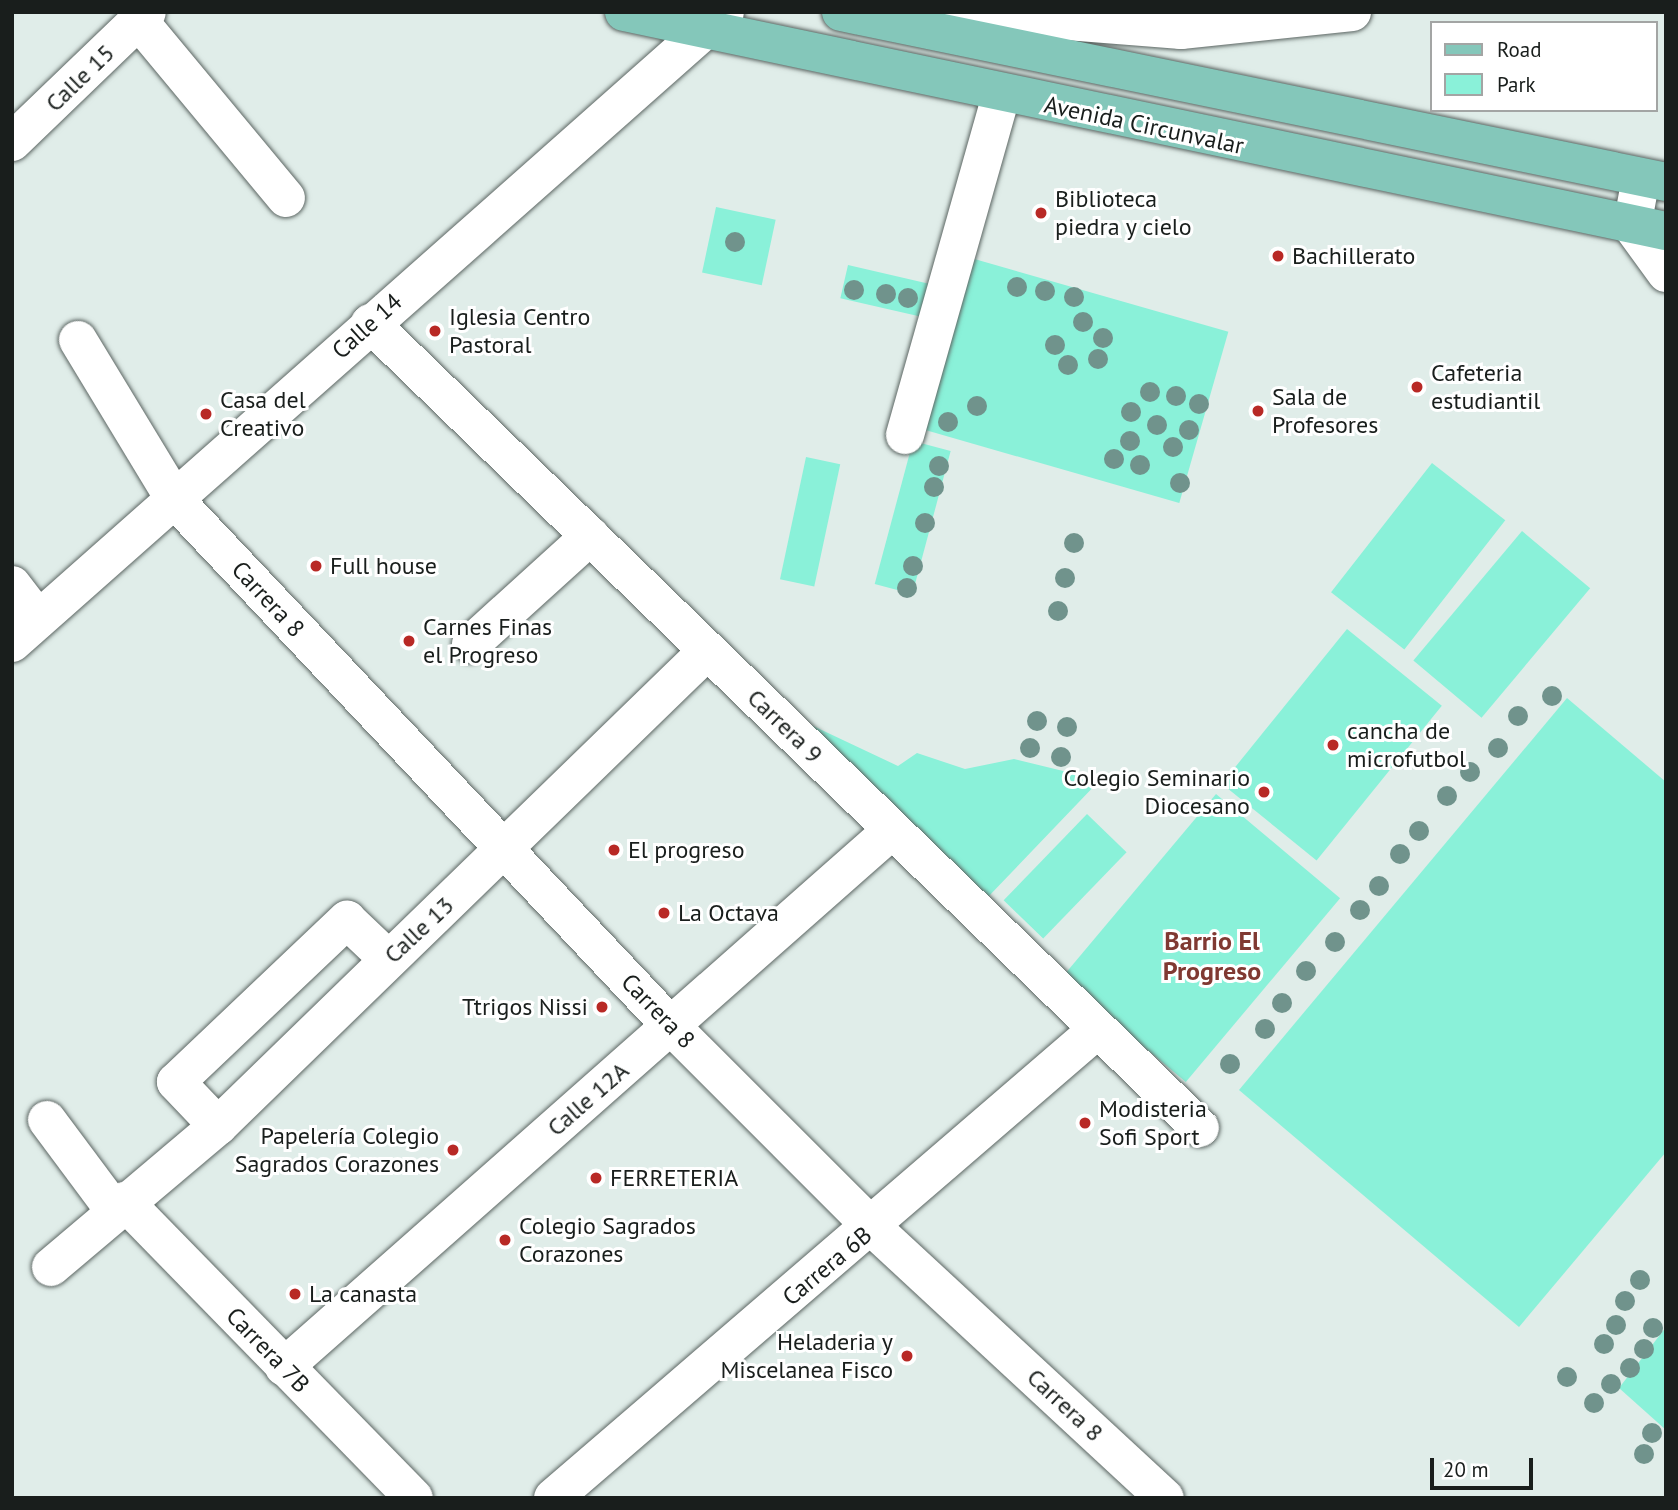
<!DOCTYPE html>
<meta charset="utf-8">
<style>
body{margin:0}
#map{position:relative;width:1678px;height:1510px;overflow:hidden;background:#e0ede9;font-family:"PT Sans",sans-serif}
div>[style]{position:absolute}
.green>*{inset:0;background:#8af1d9;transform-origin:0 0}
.roads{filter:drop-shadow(0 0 2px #5c6663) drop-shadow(0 0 2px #5c6663)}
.minor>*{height:38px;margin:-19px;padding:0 19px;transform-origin:19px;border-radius:19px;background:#fff}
.major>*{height:38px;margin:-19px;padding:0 19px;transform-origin:19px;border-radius:19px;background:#84c7ba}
.trees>*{width:20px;height:20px;margin:-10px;border-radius:50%;background:#70938c}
.dots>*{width:19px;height:19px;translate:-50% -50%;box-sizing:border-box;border:4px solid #fff;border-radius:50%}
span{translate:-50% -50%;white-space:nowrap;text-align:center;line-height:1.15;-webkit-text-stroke:6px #fff;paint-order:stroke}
.street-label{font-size:24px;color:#191e1c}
.poi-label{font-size:24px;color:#191e1c}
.left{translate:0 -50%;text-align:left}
.right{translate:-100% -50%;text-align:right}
.neighbourhood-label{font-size:26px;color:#803932;font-weight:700}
.frame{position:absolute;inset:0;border:14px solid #191e1c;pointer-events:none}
.legend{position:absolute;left:1430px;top:21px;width:228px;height:91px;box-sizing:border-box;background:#fff;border:2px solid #a3a5a4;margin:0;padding:9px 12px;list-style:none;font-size:21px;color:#191e1c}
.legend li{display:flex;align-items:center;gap:14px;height:35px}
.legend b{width:35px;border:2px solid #a3a5a4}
.scale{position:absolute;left:1430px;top:1458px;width:103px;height:32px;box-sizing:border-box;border:4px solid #191e1c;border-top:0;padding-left:9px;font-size:21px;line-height:24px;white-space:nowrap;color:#191e1c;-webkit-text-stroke:5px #fff;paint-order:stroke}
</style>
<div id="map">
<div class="green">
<div style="left:716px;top:207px;width:61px;height:67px;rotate:12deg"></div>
<div style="left:964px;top:256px;width:275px;height:178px;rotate:16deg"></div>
<div style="left:848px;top:265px;width:83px;height:34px;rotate:13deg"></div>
<div style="left:913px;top:441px;width:39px;height:148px;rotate:15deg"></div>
<div style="left:806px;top:457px;width:35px;height:125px;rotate:12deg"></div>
<div style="left:1432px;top:463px;width:93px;height:164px;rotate:38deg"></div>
<div style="left:1522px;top:531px;width:89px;height:169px;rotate:40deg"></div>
<div style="left:1347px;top:629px;width:122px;height:199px;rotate:39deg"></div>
<div style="clip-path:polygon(1567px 698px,1666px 782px,1666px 1152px,1519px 1327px,1239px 1090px)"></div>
<div style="clip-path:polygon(792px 716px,898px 766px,917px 753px,965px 769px,1014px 759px,1100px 780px,987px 898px)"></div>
<div style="left:1216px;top:794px;width:162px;height:240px;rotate:40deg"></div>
<div style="left:1087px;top:814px;width:55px;height:120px;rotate:44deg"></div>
<div style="clip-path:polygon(1666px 1327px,1666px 1430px,1619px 1388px)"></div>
</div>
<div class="roads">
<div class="minor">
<div style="left:953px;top:12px;width:229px;rotate:4.5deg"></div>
<div style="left:1181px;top:30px;width:172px;rotate:-6deg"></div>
<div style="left:139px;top:21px;width:230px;rotate:50.3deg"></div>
<div style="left:12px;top:142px;width:187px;rotate:-43.9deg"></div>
<div style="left:1641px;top:178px;width:49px;rotate:100.6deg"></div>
<div style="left:1632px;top:226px;width:58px;rotate:54.1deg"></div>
<div style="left:370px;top:323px;width:1156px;rotate:44.12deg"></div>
<div style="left:78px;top:340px;width:187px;rotate:58.8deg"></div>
<div style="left:175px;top:500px;width:723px;rotate:46.68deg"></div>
<div style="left:671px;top:1026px;width:284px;rotate:45deg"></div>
<div style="left:872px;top:1227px;width:399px;rotate:42.8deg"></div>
<div style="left:905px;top:435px;width:353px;rotate:-74.2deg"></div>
<div style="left:12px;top:585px;width:43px;rotate:52.6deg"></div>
<div style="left:12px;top:643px;width:952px;rotate:-41.51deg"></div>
<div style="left:471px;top:644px;width:161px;rotate:-42.2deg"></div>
<div style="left:47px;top:1120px;width:112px;rotate:53.3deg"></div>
<div style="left:218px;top:1126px;width:61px;rotate:-133.7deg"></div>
<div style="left:176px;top:1082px;width:236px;rotate:-43.5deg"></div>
<div style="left:347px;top:920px;width:57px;rotate:43.6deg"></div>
<div style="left:124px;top:1201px;width:415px;rotate:45.7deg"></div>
<div style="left:51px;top:1267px;width:219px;rotate:-40.2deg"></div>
<div style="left:218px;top:1126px;width:682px;rotate:-44.17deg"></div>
<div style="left:284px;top:1367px;width:811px;rotate:-41.45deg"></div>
<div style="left:553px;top:1498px;width:718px;rotate:-40.71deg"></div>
</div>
<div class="major">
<div style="left:624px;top:12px;width:1065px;rotate:11.87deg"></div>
<div style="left:841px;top:12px;width:842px;rotate:11.64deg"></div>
</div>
</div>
<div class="trees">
<div style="left:735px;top:242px"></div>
<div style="left:1017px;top:287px"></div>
<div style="left:854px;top:290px"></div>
<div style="left:1045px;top:291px"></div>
<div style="left:886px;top:294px"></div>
<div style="left:1074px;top:297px"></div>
<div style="left:908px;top:298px"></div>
<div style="left:1083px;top:322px"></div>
<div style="left:1103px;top:338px"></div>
<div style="left:1055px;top:345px"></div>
<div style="left:1098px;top:359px"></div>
<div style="left:1068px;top:365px"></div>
<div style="left:1150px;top:392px"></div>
<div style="left:1176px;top:396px"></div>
<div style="left:1199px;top:404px"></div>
<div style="left:977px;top:406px"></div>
<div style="left:1131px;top:412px"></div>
<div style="left:948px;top:422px"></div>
<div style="left:1157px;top:425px"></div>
<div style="left:1189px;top:430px"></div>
<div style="left:1130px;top:441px"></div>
<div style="left:1173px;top:447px"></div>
<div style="left:1114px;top:459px"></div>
<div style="left:1140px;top:465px"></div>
<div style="left:939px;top:466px"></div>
<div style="left:1180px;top:483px"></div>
<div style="left:934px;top:487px"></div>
<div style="left:925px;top:523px"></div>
<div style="left:1074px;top:543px"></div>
<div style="left:913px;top:566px"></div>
<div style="left:1065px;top:578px"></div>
<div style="left:907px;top:588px"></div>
<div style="left:1058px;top:611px"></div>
<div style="left:1552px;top:696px"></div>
<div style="left:1518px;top:716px"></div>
<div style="left:1037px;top:721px"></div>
<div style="left:1067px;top:727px"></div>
<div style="left:1030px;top:748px"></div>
<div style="left:1498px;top:748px"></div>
<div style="left:1061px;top:757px"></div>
<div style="left:1470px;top:772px"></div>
<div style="left:1447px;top:796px"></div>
<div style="left:1419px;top:831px"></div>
<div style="left:1400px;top:854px"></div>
<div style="left:1379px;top:886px"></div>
<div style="left:1360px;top:910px"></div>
<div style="left:1335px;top:942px"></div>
<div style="left:1306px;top:971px"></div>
<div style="left:1282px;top:1003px"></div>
<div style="left:1265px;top:1029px"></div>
<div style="left:1230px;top:1064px"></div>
<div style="left:1640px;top:1280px"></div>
<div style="left:1625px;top:1301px"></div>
<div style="left:1616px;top:1325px"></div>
<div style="left:1653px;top:1328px"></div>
<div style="left:1604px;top:1344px"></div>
<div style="left:1644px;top:1349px"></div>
<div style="left:1630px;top:1368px"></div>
<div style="left:1567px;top:1377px"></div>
<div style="left:1611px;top:1384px"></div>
<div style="left:1594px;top:1403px"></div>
<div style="left:1652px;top:1433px"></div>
<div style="left:1644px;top:1454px"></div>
</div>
<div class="dots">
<div style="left:1041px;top:213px;background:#b82925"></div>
<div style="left:1278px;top:256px;background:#b82925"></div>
<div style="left:435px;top:331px;background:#b82925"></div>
<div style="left:1417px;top:387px;background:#b82925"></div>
<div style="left:1258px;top:411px;background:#b82925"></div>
<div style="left:206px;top:414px;background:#b82925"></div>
<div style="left:316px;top:566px;background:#b82925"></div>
<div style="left:409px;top:641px;background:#b82925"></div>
<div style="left:1333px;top:745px;background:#b82925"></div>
<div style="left:1264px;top:792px;background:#b82925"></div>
<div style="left:614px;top:850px;background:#b82925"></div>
<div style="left:664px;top:913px;background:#b82925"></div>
<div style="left:602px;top:1007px;background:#b82925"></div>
<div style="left:1085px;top:1123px;background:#b82925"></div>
<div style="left:453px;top:1150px;background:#b82925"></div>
<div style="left:596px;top:1178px;background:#b82925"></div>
<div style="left:505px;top:1240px;background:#b82925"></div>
<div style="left:295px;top:1294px;background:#b82925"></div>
<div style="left:907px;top:1356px;background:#b82925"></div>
</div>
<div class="street-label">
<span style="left:80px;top:78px;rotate:-44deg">Calle 15</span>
<span style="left:1144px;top:125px;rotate:12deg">Avenida Circunvalar</span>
<span style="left:367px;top:326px;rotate:-42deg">Calle 14</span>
<span style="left:268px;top:599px;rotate:47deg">Carrera 8</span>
<span style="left:785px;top:726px;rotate:44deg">Carrera 9</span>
<span style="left:419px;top:930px;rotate:-43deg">Calle 13</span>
<span style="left:658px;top:1011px;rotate:46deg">Carrera 8</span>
<span style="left:588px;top:1099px;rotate:-41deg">Calle 12A</span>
<span style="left:827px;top:1266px;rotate:-40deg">Carrera 6B</span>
<span style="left:268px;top:1350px;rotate:46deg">Carrera 7B</span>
<span style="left:1065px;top:1405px;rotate:43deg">Carrera 8</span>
</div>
<div class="poi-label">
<span class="left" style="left:1055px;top:213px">Biblioteca<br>piedra y cielo</span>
<span class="left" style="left:1292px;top:256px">Bachillerato</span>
<span class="left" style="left:449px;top:331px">Iglesia Centro<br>Pastoral</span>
<span class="left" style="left:1431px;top:387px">Cafeteria<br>estudiantil</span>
<span class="left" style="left:1272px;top:411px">Sala de<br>Profesores</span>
<span class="left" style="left:220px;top:414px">Casa del<br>Creativo</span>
<span class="left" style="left:330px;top:566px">Full house</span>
<span class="left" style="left:423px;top:641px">Carnes Finas<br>el Progreso</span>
<span class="left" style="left:1347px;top:745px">cancha de<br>microfutbol</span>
<span class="right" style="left:1250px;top:792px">Colegio Seminario<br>Diocesano</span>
<span class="left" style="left:628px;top:850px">El progreso</span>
<span class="left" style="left:678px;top:913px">La Octava</span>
<span class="right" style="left:588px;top:1007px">Ttrigos Nissi</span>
<span class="left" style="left:1099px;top:1123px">Modisteria<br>Sofi Sport</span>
<span class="right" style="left:439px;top:1150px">Papelería Colegio<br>Sagrados Corazones</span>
<span class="left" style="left:610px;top:1178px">FERRETERIA</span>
<span class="left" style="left:519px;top:1240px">Colegio Sagrados<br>Corazones</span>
<span class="left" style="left:309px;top:1294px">La canasta</span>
<span class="right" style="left:893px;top:1356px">Heladeria y<br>Miscelanea Fisco</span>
</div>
<div class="neighbourhood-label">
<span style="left:1212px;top:956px">Barrio El<br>Progreso</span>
</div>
<div class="frame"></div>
<ul class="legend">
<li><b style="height:9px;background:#84c7ba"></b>Road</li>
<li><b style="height:19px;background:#8af1d9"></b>Park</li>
</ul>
<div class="scale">20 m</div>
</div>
